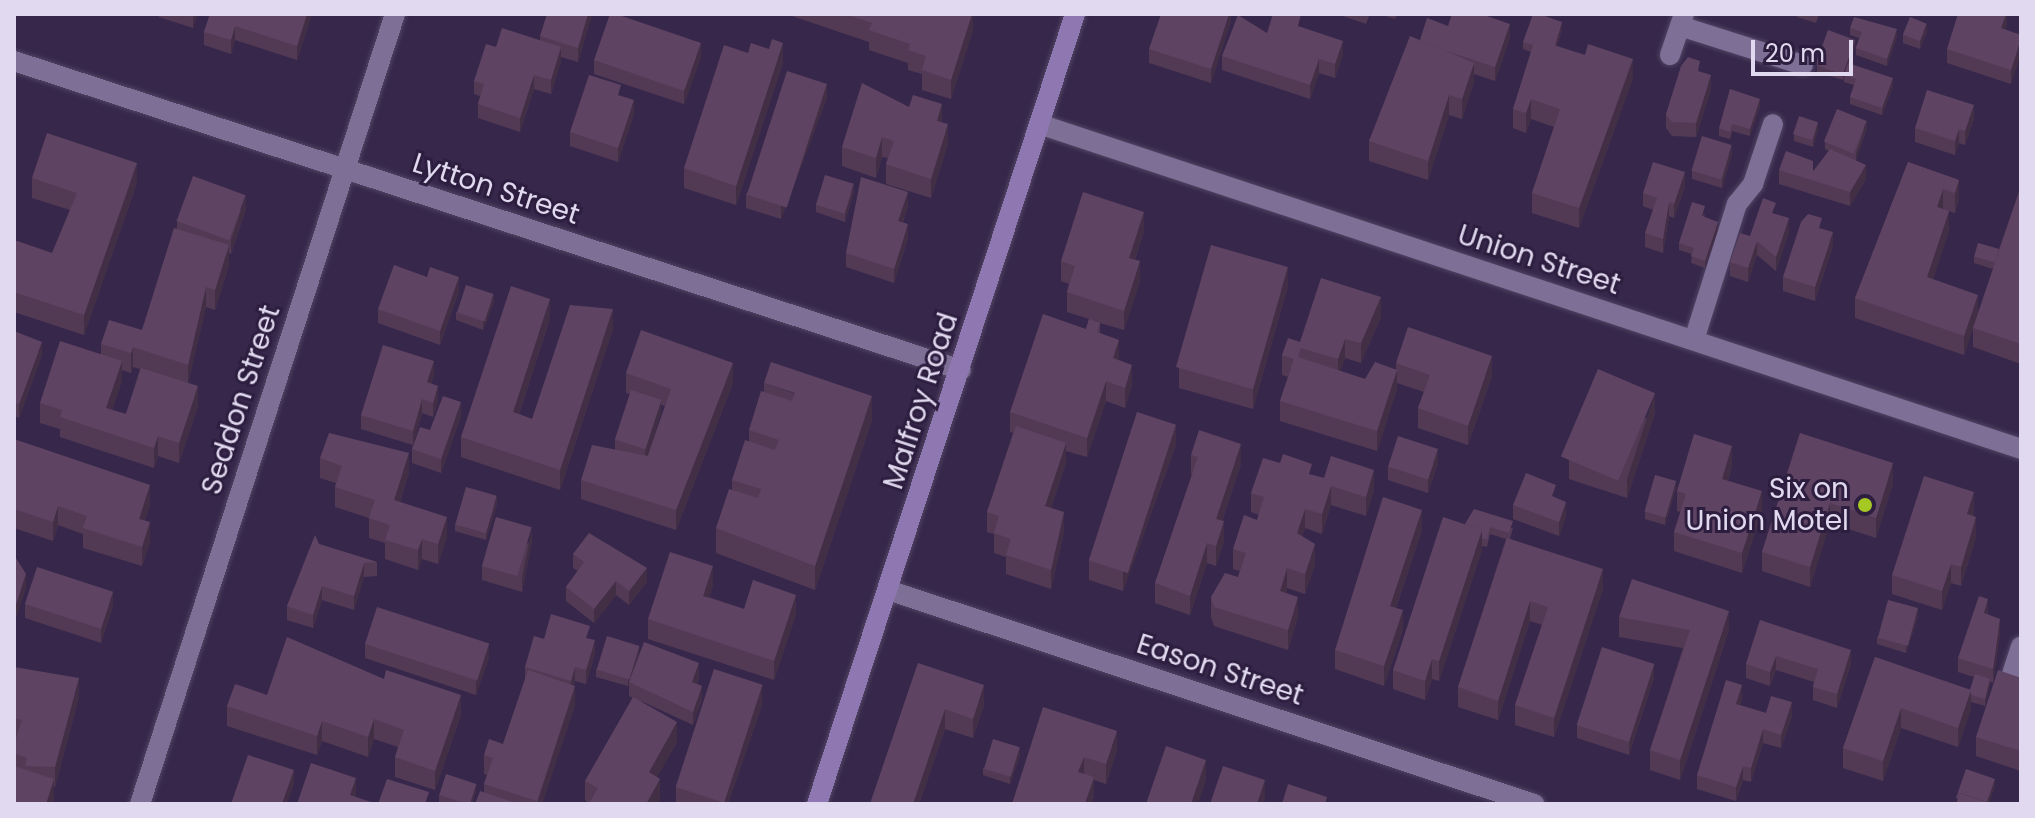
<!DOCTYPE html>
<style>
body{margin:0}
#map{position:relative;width:2035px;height:818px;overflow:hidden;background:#37284b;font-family:Poppins,sans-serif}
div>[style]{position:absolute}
.roads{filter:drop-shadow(0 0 2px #514462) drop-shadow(0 0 2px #514462)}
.service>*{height:20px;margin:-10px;padding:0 10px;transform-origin:10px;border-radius:10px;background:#7e6f97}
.minor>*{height:20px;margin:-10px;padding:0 10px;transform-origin:10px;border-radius:10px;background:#7e6f97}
.secondary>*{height:20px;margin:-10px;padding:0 10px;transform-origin:10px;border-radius:10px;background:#8f77b2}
.wall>*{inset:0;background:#523a55}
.shaded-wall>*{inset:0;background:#422f45}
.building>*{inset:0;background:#5f4363;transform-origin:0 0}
.dots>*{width:22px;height:22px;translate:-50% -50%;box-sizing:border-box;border:4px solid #2d1e40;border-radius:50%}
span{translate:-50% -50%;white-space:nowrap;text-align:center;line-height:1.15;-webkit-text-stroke:6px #2d1e40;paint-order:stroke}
.street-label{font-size:28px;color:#e1d9ef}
.poi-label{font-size:28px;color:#e1d9ef}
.right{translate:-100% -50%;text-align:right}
.frame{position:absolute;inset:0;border:16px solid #e1d9ef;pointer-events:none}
.scale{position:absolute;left:1751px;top:40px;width:102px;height:36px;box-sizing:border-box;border:4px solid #e1d9ef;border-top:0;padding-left:10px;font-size:24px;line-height:28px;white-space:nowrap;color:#e1d9ef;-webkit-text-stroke:6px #2d1e40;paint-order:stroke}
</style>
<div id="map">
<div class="roads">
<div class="service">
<div style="left:1680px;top:26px;width:129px;rotate:17.6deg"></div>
<div style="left:1670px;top:55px;width:43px;rotate:-71.1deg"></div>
<div style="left:1694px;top:340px;width:143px;rotate:-72.5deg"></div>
<div style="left:1737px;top:204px;width:26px;rotate:-51deg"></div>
<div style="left:1753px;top:184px;width:63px;rotate:-71.6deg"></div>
<div style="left:2012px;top:674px;width:29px;rotate:-72deg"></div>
</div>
<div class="minor">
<div style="left:14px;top:61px;width:996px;rotate:18.07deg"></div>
<div style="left:1039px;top:124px;width:1034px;rotate:18.31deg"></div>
<div style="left:888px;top:590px;width:681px;rotate:18.33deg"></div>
<div style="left:140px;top:804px;width:830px;rotate:-72.11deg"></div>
</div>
<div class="secondary">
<div style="left:817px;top:804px;width:831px;rotate:-71.91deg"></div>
</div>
</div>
<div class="wall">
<div style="clip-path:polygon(159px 14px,197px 14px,193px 28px,159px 17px)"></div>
<div style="clip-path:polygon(210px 14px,312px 14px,297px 60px,235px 40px,231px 54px,204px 45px,204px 32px)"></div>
<div style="clip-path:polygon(592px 14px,578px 62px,561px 57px,561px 61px,551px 94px,534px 89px,520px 132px,478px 118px,478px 104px,480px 96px,474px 94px,474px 81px,496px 47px,540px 40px,540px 36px)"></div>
<div style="clip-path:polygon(786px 14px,973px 14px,973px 30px,951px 99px,922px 90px,922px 74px,908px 70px,908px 63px,869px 50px,869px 42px)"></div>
<div style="clip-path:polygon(1231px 14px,1231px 21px,1211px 83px,1149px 63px,1149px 49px)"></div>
<div style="clip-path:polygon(1337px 14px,1370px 14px,1366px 24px)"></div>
<div style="clip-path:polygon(1380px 14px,1397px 14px,1395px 19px)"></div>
<div style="clip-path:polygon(1797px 14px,1819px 14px,1816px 23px,1797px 17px)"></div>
<div style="clip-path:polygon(2007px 14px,2007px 23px,2005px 30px,2021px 35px,2011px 84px,1947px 63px,1947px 49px)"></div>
<div style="clip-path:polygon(1448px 26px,1510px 38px,1495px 81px,1474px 74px,1474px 82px,1462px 119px,1449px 115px,1428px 180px,1369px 161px,1369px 141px,1420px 40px)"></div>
<div style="clip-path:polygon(1301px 27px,1343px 55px,1335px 78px,1319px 73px,1310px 99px,1222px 70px,1222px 56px,1267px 33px)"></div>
<div style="clip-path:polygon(1850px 28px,1897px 36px,1887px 66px,1856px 55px,1856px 48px,1859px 38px,1850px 35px)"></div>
<div style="clip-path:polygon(1562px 29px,1557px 46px,1633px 78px,1579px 228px,1532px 213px,1532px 193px,1554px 127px,1531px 119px,1526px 133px,1513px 128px,1513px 109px,1531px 52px,1523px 49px,1523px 42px)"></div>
<div style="clip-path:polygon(1927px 31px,1920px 49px,1903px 43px,1903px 35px)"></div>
<div style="clip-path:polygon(1855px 47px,1849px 63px,1893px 86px,1882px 115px,1850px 104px,1850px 97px,1854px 85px,1844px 82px,1844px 77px,1843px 80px,1817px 72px,1817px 65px)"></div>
<div style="clip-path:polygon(769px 49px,783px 63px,736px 205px,684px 188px,684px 168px,748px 53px)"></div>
<div style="clip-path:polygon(701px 57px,684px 104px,594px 74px,594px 60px)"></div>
<div style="clip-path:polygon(1700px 72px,1711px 89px,1696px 137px,1672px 136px,1666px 128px,1666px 114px)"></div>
<div style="clip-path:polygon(621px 96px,634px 114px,618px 162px,570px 146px,570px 132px)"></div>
<div style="clip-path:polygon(827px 98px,781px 219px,746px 208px,746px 194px)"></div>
<div style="clip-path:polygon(1760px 106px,1750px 136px,1732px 131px,1730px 139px,1719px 136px,1719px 128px)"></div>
<div style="clip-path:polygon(909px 107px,942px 122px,948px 144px,931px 198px,886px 184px,886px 164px,888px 158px,882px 157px,876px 178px,842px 166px,842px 147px)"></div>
<div style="clip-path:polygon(1974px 119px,1965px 145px,1959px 143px,1955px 155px,1915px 142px,1915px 128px)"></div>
<div style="clip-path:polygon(1867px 128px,1856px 160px,1866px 179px,1850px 206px,1779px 184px,1779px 170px,1813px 171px,1829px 151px,1825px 149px,1825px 142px)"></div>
<div style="clip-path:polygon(1818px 129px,1813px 147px,1794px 141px,1794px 134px)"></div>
<div style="clip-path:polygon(1732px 153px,1722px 188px,1692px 179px,1692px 171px)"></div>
<div style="clip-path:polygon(1908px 162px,1959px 180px,1959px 199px,1955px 213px,1949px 211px,1949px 231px,1933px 279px,1978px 314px,1993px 269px,1974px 263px,1974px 256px,1999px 249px,2021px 186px,2021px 364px,1973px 347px,1973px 328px,1964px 355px,1855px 318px,1855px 298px)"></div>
<div style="clip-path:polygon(32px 178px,137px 183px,84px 335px,14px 312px,14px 240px,52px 253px,70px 210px,32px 198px)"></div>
<div style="clip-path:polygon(1685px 186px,1674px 218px,1669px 216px,1663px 253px,1645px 247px,1645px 233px,1653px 210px,1643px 206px,1643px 193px)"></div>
<div style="clip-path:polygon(854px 191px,845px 222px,816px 212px,816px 205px)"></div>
<div style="clip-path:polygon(908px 206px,903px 222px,908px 238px,894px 283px,846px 267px,846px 253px)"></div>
<div style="clip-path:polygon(evenodd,246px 209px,231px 254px,229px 253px,229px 265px,215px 310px,206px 307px,188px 383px,198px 406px,179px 463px,158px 456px,154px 468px,60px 437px,60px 429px,40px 423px,40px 403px,101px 354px,101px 344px,142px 330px,177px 228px,177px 221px,246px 209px,133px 367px,140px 369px,126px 414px,112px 410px,122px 380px,122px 370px,131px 373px,133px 367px)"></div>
<div style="clip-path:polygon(1705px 213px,1704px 217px,1718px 229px,1705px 268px,1691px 263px,1692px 254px,1679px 250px,1679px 243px)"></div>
<div style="clip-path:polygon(1776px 214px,1789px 232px,1776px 271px,1757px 255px,1748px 282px,1730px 276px,1730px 262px,1750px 236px)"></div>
<div style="clip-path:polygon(1822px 229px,1833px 246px,1815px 301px,1783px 291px,1783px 277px)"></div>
<div style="clip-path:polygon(1144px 231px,1135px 260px,1140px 281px,1124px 330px,1100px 323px,1100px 333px,1119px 360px,1132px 385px,1125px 408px,1106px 401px,1087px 457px,1066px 451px,1066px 463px,1051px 508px,1064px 532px,1051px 589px,1006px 574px,1006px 557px,994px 553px,994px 534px,987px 532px,987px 512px,1013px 433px,1010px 432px,1010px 412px,1086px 329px,1089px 319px,1067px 312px,1067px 292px,1069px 284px,1061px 281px,1061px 261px)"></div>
<div style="clip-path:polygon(1288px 286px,1253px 409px,1179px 388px,1179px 368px)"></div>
<div style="clip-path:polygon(459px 291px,440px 345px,378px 323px,378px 309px)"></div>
<div style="clip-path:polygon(494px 301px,483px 330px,456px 320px,456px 312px)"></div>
<div style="clip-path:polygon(1381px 317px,1361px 363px,1345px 358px,1340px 371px,1365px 379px,1396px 369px,1396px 363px,1492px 376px,1468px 445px,1418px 428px,1418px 408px,1424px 392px,1397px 383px,1397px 389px,1377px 451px,1280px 421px,1280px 401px,1288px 377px,1282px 375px,1282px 355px,1300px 342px)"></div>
<div style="clip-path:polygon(550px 319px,519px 414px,532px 419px,613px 329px,560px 490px,461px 457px,461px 437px)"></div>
<div style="clip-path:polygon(14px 331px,42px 355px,19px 418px,14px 416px)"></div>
<div style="clip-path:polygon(evenodd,626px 373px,733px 383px,676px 530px,581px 499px,581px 480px,615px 450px,615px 440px,630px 394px,626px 393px,626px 373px,661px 405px,665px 406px,647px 456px,661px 413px,661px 405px)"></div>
<div style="clip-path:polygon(434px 375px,431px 383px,438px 400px,433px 417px,422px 413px,413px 445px,361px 429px,361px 415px)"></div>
<div style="clip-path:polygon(764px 383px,872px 420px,815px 590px,716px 553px,716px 528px,732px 490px,732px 480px,749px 442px,749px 430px,764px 392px)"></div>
<div style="clip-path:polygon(1655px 413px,1627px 498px,1569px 479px,1569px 459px)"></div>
<div style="clip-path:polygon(461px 416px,441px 473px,412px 463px,412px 449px,430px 430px)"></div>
<div style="clip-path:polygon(1800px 433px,1893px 483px,1876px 538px,1830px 523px,1810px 587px,1762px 571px,1762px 552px)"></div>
<div style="clip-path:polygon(14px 439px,150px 505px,145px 520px,150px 542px,142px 566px,83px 548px,83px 534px,58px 525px,53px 541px,14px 528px)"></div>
<div style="clip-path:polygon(1176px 445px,1123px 591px,1089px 580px,1089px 560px)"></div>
<div style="clip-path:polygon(1191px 455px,1241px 464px,1222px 521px,1224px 541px,1216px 566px,1207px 563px,1190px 615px,1155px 603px,1155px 583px,1192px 475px,1191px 475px)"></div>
<div style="clip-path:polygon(320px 458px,409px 473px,400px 502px,447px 537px,438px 564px,422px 559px,418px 570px,385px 559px,385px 543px,369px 538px,369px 518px,335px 507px,335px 487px,336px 483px,320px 478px)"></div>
<div style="clip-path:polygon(1438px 463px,1428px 493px,1388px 480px,1388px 466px)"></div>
<div style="clip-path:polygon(1732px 466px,1728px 481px,1762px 511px,1742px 573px,1674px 551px,1674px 532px,1681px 512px,1677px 511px,1677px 491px)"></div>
<div style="clip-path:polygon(1312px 475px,1374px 490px,1366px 516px,1331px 505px,1322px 534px,1305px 528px,1302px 536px,1315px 564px,1305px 594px,1287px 588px,1286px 593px,1298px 617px,1288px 650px,1214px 626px,1211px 617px,1211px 597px,1238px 577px,1240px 571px,1233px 569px,1233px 549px,1257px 520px,1259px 515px,1251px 512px,1251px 493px)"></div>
<div style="clip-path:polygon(1676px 488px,1665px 525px,1645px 519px,1645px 512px)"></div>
<div style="clip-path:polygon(1556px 498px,1566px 516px,1559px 536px,1513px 519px,1513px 505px)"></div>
<div style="clip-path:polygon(497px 504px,486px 540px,455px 531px,455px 524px)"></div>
<div style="clip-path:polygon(1974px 511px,1973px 516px,1976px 537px,1961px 586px,1951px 583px,1942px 610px,1892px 594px,1892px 575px)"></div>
<div style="clip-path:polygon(1465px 524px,1513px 528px,1510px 539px,1603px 589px,1554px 737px,1515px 725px,1515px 705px,1542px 625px,1530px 621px,1498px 720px,1458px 707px,1458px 687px,1506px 539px,1490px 534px,1487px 547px,1482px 546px,1482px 550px,1439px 681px,1432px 679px,1425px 700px,1393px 689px,1393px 670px)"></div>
<div style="clip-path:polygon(1422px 530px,1396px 608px,1403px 630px,1384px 686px,1335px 669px,1335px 650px)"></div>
<div style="clip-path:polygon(532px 541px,522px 592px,482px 580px,482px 566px)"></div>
<div style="clip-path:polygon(319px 544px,377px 562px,377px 576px,364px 577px,354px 610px,322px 600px,313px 628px,287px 620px,287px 606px)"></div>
<div style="clip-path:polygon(573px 554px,647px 582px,629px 605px,616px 595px,594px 623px,566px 601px,566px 587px,578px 571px,573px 568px)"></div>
<div style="clip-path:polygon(713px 586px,709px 597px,744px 609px,796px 614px,774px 680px,648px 639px,648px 619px)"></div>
<div style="clip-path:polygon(25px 604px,113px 606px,101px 643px,25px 618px)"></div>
<div style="clip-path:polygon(1988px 613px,1988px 614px,2000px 633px,1993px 683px,1990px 682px,1985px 706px,1971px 702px,1971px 709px,1958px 747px,1901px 728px,1883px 781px,1843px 768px,1843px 748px,1875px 657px,1970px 690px,1974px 677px,1958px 672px,1958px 658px)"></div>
<div style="clip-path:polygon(1918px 616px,1906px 653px,1877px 644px,1877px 637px)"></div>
<div style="clip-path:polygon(1619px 617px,1729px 630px,1680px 780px,1650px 770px,1650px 750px,1683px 648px,1619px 637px)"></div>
<div style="clip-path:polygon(1760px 620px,1851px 664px,1837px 708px,1813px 700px,1813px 687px,1814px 682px,1776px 670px,1770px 686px,1746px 678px,1746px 664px)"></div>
<div style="clip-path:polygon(544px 639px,590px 639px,595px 654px,586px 684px,575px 681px,574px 685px,575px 705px,542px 804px,475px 804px,484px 792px,484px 784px,487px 775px,484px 774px,484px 755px,503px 744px,525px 680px,525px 667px)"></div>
<div style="clip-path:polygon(365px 644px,489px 658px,476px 695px,365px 658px)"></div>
<div style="clip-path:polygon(639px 653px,628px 686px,596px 677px,596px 669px)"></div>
<div style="clip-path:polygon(2021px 655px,2021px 771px,1976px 756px,1976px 737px,2019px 677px,2019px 662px)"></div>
<div style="clip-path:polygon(918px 663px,984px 705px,973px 738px,945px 729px,919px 804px,870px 804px)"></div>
<div style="clip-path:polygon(14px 667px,79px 697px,55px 787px,54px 787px,54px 799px,52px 804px,14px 804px,14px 745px,16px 738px,14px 738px)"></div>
<div style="clip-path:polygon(699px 677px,697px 684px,702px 700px,693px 725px,641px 701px,677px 742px,657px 777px,660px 799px,657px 804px,590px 804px,585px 800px,585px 781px,633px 698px,629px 696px,629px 682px)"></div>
<div style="clip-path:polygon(1654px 678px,1629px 755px,1577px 738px,1577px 725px)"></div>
<div style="clip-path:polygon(267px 695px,461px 715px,435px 790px,395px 777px,395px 757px,398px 747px,374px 739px,368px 757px,322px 741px,317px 755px,227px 726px,227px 706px)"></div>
<div style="clip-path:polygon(1742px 699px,1740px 705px,1766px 713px,1792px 716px,1781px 748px,1763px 743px,1751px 782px,1743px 780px,1736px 801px,1697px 789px,1697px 775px)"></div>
<div style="clip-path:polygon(762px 705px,728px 804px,676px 804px,676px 787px)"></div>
<div style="clip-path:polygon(1043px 707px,1117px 750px,1106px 784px,1094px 780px,1094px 797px)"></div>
<div style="clip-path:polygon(1020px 755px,1010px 784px,983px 775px,983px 768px)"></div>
<div style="clip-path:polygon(476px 791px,472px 804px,445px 804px,439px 802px,439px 795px)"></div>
</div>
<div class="shaded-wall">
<div style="clip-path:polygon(193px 14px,197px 14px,193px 28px)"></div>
<div style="clip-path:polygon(307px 14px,312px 14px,297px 60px,297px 46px)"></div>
<div style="clip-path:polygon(588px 14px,592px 14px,592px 16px,578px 62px,578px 48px)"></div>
<div style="clip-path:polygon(972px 14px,973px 14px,973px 30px,951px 99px,951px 80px)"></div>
<div style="clip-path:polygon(1229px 14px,1231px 14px,1231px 21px,1211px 83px,1211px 69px)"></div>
<div style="clip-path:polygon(2006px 14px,2007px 14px,2007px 23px,2001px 42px,2001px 28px)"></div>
<div style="clip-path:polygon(1562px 22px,1562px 29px,1553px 59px,1553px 52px)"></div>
<div style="clip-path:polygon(1510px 24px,1510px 38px,1495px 81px,1495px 67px)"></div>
<div style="clip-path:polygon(1927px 24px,1927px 31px,1920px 49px,1920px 42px)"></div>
<div style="clip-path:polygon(235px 26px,235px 40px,231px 54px,231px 40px)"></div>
<div style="clip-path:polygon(1897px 29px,1897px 36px,1887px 66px,1887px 59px)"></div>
<div style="clip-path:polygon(2021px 39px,2021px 53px,2011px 84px,2011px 70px)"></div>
<div style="clip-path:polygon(1855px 40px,1855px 47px,1843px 80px,1843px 73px)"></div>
<div style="clip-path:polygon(1343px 41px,1343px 55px,1335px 78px,1335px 64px)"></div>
<div style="clip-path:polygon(701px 43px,701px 57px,684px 104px,684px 91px)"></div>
<div style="clip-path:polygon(783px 43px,783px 63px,736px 205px,736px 186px)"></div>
<div style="clip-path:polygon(561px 47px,561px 61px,551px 94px,551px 80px)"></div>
<div style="clip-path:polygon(1319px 59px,1319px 73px,1310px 99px,1310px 85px)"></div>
<div style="clip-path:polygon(1633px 59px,1633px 78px,1579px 228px,1579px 208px)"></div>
<div style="clip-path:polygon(1474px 63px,1474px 82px,1462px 119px,1462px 99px)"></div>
<div style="clip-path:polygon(534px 75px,534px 89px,520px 132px,520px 118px)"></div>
<div style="clip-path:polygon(1711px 75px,1711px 89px,1696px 137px,1696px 123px)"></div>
<div style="clip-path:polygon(1893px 78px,1893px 86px,1882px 115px,1882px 108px)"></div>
<div style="clip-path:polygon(827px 84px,827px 98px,781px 219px,781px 206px)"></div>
<div style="clip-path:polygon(1449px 95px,1449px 115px,1428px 180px,1428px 161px)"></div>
<div style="clip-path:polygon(1531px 99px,1531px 119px,1526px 133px,1526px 113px)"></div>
<div style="clip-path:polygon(1760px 99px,1760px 106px,1750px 136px,1750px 129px)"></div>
<div style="clip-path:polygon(634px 100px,634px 114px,618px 162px,618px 148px)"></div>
<div style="clip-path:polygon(942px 104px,942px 124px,937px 121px)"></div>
<div style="clip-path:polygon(1974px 105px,1974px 119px,1965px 145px,1965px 131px)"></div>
<div style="clip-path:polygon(1867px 121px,1867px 128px,1856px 161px,1856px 153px)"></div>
<div style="clip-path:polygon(1818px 122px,1818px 129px,1813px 147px,1813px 140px)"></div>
<div style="clip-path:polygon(948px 124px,948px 144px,931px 198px,931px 179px)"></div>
<div style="clip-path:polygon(1959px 129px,1959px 143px,1955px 155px,1955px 141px)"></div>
<div style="clip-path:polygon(882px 137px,882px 157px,876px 178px,876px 158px)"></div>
<div style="clip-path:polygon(1732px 145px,1732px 153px,1722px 188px,1722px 180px)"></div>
<div style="clip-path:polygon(137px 163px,137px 183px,84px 335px,84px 315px)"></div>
<div style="clip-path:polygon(1866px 165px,1866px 179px,1850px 206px,1850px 192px)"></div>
<div style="clip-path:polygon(1685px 172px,1685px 186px,1674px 218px,1674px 204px)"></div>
<div style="clip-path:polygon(1959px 180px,1959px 199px,1955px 213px,1955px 193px)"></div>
<div style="clip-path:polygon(854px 184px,854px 191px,845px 222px,845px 214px)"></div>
<div style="clip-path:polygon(1943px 189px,1943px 209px,1937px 207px)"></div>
<div style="clip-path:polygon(908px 192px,908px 206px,898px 235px,898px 221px)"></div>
<div style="clip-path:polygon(246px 195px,246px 209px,231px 254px,231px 240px)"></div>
<div style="clip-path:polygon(1669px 202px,1669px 216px,1663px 253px,1663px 239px)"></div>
<div style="clip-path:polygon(1949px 211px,1949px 231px,1927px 297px,1927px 277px)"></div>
<div style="clip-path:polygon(1144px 212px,1144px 231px,1129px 278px,1129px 258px)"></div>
<div style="clip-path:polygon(1789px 218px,1789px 232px,1776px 271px,1776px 257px)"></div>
<div style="clip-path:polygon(1718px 222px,1718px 229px,1705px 268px,1705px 261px)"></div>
<div style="clip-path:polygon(908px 224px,908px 238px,894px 283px,894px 269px)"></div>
<div style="clip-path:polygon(1833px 232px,1833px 246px,1815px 301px,1815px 287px)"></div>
<div style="clip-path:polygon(1757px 241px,1757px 255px,1748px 282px,1748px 268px)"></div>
<div style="clip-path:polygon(229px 245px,229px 265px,215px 310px,215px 290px)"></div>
<div style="clip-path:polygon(1140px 261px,1140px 281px,1124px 330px,1124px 311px)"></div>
<div style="clip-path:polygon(1288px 267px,1288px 286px,1253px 409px,1253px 389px)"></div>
<div style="clip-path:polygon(459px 277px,459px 291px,440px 345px,440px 331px)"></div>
<div style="clip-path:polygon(206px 287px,206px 307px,188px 384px,188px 365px)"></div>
<div style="clip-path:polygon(494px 294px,494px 301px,483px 330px,483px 322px)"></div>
<div style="clip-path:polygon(1978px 295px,1978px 314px,1964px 355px,1964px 336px)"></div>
<div style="clip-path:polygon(1381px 297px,1381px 317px,1361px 363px,1361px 343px)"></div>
<div style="clip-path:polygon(550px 299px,550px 319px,513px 431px,513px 412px)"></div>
<div style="clip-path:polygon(613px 309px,613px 329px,560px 490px,560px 470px)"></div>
<div style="clip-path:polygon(1345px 339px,1345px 358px,1338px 379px,1338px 359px)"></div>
<div style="clip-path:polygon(1119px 340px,1119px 359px,1113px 378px,1113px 358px)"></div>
<div style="clip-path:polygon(42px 342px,42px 355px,19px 418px,19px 404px)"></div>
<div style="clip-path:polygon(133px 347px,133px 367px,131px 373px,131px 353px)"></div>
<div style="clip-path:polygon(1492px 356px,1492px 376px,1468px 445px,1468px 426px)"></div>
<div style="clip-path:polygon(122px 361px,122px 380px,106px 428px,106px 408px)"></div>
<div style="clip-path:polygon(434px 361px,434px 375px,427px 396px,427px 382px)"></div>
<div style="clip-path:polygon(733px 363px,733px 383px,676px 530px,676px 510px)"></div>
<div style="clip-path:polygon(1132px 365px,1132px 385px,1125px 408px,1125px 388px)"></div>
<div style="clip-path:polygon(1397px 370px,1397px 389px,1377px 451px,1377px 431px)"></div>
<div style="clip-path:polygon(1106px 381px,1106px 401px,1087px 457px,1087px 438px)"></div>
<div style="clip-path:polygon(198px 386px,198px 406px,179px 463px,179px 443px)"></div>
<div style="clip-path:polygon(438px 386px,438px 400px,433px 417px,433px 403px)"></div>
<div style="clip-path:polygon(1655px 393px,1655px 413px,1627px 498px,1627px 479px)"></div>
<div style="clip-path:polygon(872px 396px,872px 420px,815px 590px,815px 566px)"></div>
<div style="clip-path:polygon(422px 399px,422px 413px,413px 445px,413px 431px)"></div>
<div style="clip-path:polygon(661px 400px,661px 413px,645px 464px,645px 450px)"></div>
<div style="clip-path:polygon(461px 402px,461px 416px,441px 473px,441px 459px)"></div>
<div style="clip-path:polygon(1176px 425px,1176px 445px,1123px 591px,1123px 572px)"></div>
<div style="clip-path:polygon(158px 436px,158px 456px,154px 468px,154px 448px)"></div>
<div style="clip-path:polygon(1066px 443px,1066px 463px,1045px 526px,1045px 506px)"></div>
<div style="clip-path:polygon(1241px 444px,1241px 464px,1216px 538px,1216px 519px)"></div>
<div style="clip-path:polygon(1732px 446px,1732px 466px,1722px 499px,1722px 479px)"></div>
<div style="clip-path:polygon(1438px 449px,1438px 463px,1428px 493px,1428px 479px)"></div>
<div style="clip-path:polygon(409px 453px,409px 473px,394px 520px,394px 500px)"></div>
<div style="clip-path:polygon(1893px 463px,1893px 483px,1876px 538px,1876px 518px)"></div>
<div style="clip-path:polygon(1374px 470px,1374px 490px,1366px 516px,1366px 497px)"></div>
<div style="clip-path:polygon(1676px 481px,1676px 488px,1665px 525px,1665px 518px)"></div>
<div style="clip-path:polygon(150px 485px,150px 505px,139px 538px,139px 519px)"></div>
<div style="clip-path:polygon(1331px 486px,1331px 505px,1322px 534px,1322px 514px)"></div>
<div style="clip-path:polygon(1762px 491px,1762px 511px,1742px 573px,1742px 553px)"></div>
<div style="clip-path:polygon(1974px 492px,1974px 511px,1967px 534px,1967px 514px)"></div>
<div style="clip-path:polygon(497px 496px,497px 504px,486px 540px,486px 533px)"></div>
<div style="clip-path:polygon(1566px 502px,1566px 516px,1559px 536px,1559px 522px)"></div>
<div style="clip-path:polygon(1830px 503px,1830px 523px,1810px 587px,1810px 567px)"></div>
<div style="clip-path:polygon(58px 506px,58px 525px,53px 541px,53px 522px)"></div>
<div style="clip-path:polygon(1305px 509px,1305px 528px,1297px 552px,1297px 533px)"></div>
<div style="clip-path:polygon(1422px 510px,1422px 530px,1390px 625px,1390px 606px)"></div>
<div style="clip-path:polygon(1064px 512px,1064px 532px,1051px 589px,1051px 570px)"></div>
<div style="clip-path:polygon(447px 517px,447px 537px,438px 564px,438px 544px)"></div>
<div style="clip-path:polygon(1976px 517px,1976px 537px,1961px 586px,1961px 567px)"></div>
<div style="clip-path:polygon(1224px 521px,1224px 541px,1216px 566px,1216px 546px)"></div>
<div style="clip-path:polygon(150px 522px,150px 542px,142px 566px,142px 547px)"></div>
<div style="clip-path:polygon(532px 527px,532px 541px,522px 592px,522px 578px)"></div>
<div style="clip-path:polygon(1482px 530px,1482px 550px,1439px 681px,1439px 661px)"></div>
<div style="clip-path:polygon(422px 539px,422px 559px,418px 570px,418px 550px)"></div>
<div style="clip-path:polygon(1207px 543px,1207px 563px,1190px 615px,1190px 596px)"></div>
<div style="clip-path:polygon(1315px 544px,1315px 564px,1305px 594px,1305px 574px)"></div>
<div style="clip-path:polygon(364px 563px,364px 577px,354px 610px,354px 596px)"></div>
<div style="clip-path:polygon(1951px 564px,1951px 583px,1942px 610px,1942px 591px)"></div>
<div style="clip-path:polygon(713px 566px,713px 586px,703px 615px,703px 596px)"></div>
<div style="clip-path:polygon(647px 568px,647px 582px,629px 605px,629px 591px)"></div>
<div style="clip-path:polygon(1287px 568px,1287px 588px,1280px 611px,1280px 591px)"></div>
<div style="clip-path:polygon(1603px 569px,1603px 589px,1554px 737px,1554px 718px)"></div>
<div style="clip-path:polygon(26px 574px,26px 588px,14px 625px,14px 611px)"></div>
<div style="clip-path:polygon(616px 581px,616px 595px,594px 623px,594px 609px)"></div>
<div style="clip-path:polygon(322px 586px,322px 600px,313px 628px,313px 615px)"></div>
<div style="clip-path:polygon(113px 592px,113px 606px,101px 643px,101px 629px)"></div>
<div style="clip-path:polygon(796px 595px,796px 614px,774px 680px,774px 661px)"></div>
<div style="clip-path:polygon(1298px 597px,1298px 617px,1288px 650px,1288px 630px)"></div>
<div style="clip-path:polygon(1988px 599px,1988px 613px,1984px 627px,1984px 613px)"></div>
<div style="clip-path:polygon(1530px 601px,1530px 621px,1498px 720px,1498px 701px)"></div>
<div style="clip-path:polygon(1918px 608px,1918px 616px,1906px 653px,1906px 646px)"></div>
<div style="clip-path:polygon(1403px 610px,1403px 630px,1384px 686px,1384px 666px)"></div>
<div style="clip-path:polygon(1729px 611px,1729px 630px,1680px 780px,1680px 760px)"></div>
<div style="clip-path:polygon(2000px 619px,2000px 633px,1993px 683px,1993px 669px)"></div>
<div style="clip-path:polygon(595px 640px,595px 654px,586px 684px,586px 670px)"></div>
<div style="clip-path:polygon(489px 644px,489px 658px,476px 695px,476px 681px)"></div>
<div style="clip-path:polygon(639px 646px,639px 653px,628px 686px,628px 679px)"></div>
<div style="clip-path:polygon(1851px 650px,1851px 664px,1837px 708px,1837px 694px)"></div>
<div style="clip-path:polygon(1776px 656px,1776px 670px,1770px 686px,1770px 672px)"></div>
<div style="clip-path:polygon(1432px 659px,1432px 679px,1425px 700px,1425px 681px)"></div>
<div style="clip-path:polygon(699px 663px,699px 677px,692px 696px,692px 682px)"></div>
<div style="clip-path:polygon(1654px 664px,1654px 678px,1629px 755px,1629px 741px)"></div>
<div style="clip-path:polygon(575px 667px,575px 681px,571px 695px,571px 681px)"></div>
<div style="clip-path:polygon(79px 678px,79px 697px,55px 787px,55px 767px)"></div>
<div style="clip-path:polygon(1990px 679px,1990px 686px,1985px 706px,1985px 699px)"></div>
<div style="clip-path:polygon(762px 685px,762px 705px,728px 804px,722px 804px)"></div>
<div style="clip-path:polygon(984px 685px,984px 705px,973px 738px,973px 719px)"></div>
<div style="clip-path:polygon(1742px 685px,1742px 699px,1736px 718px,1736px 704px)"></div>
<div style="clip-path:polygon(575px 686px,575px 705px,542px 804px,537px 804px)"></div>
<div style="clip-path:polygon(702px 686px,702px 700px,693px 725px,693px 712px)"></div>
<div style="clip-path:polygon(1971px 690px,1971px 709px,1958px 747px,1958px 728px)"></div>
<div style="clip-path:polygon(461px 695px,461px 715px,435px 790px,435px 771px)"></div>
<div style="clip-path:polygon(1792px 702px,1792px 716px,1781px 748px,1781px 735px)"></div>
<div style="clip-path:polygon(1901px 708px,1901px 728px,1883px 781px,1883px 761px)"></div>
<div style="clip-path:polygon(945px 709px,945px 729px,919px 804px,913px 804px)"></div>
<div style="clip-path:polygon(374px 719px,374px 739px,368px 757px,368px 737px)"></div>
<div style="clip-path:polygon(322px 721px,322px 741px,317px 755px,317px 736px)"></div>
<div style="clip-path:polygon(677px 722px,677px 742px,649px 792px,649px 772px)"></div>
<div style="clip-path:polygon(1763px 729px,1763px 743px,1751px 782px,1751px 768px)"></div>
<div style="clip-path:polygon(1117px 731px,1117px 750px,1106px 784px,1106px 764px)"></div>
<div style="clip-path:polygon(1020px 747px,1020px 755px,1010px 784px,1010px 777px)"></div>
<div style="clip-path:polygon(1084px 757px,1084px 776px,1078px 772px)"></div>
<div style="clip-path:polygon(1206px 760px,1206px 780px,1198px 804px,1191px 804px)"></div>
<div style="clip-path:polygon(1743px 766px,1743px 780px,1736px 801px,1736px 787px)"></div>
<div style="clip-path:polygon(294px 770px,294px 784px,287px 804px,282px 804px)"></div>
<div style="clip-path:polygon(1094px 777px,1094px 797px,1091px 804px,1085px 804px)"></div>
<div style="clip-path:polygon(356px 778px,356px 798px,350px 795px)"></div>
<div style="clip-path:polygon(54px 779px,54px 799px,52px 804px,46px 804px)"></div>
<div style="clip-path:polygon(660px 779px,660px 799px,657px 804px,646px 804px)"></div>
<div style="clip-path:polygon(1995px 779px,1995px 786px,1989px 804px,1986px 804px)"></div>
<div style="clip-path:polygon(1265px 780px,1265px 800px,1264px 804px,1257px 804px)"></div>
<div style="clip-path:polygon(476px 784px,476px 791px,472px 804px,469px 804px)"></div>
</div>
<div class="building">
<div style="clip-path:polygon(210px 14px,307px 14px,297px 46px,235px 26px,231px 40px,204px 32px)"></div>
<div style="clip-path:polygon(547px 14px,588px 14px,578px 48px,540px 36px)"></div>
<div style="clip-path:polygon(610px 14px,616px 14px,701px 43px,684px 91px,594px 60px)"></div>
<div style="clip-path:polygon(845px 14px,972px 14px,951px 80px,922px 70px,926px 56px,908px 50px,910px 44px,869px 30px,872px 23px)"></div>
<div style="clip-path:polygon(1161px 14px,1229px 14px,1211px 69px,1149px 49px)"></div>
<div style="clip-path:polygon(1273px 14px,1301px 14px,1298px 26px,1343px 41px,1335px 64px,1319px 59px,1310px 85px,1222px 56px,1238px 15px,1267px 33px)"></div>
<div style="clip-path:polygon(1452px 14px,1481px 14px,1510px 24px,1495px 67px,1443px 50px,1420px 40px,1427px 18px,1448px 26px)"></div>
<div style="clip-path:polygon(1533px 14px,1539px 14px,1562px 22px,1555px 46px,1535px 39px,1533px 45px,1523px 42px)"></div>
<div style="clip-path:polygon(1958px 14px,2006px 14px,2001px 28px,2021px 35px,2021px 39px,2011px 70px,1947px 49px)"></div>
<div style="clip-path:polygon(1854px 17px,1897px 29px,1887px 59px,1856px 48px,1862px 32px,1850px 28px)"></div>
<div style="left:1910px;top:17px;width:18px;height:19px;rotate:22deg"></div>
<div style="clip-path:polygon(502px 28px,561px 47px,551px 80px,534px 75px,520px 118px,478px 104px,484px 84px,474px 81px,486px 44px,496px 47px)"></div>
<div style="left:1828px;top:30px;width:29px;height:37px;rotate:20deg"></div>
<div style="clip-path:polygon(1410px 36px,1474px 63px,1462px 99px,1449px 95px,1428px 161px,1369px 141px)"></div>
<div style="clip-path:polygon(772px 39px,783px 43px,736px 186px,684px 168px,724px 45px,748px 53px,751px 43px,769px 49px)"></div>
<div style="clip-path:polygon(1535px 39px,1585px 55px,1588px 44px,1633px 59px,1579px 208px,1532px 193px,1560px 109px,1531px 99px,1526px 113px,1513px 109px)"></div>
<div style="clip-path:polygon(1688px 57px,1700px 61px,1698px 71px,1711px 75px,1696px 123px,1672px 122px,1666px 114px,1681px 66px)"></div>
<div style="clip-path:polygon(1848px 63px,1893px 78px,1882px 108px,1850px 97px,1856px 79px,1844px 75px)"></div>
<div style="left:787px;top:71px;width:42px;height:130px;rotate:18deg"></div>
<div style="clip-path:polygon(589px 75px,621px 85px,618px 95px,634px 100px,618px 148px,570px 132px)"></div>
<div style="clip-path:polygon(862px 83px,909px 107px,913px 95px,942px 104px,937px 121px,948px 124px,931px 179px,886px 164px,894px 141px,882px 137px,876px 158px,842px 147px)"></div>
<div style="clip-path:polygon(1730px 89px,1760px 99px,1750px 129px,1732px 124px,1730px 132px,1719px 128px)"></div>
<div style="clip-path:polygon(1927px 90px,1974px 105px,1965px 131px,1959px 129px,1955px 141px,1915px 128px)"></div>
<div style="left:1837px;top:109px;width:32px;height:35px;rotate:22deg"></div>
<div style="left:1799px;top:116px;width:20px;height:19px;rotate:18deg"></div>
<div style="clip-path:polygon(47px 133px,137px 163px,84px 315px,14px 292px,14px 240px,52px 253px,77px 193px,32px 178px)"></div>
<div style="left:1702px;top:136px;width:31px;height:36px;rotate:17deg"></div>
<div style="clip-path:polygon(1830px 149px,1866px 165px,1850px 192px,1779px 170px,1786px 151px,1813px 161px,1813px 172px)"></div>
<div style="clip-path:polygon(1653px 162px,1685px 172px,1674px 204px,1669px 202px,1663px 239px,1645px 233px,1657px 198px,1643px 193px)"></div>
<div style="clip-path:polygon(1908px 162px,1959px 180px,1955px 193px,1943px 189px,1937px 207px,1949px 211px,1927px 277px,1978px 295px,1964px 336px,1855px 298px)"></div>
<div style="left:825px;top:175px;width:30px;height:31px;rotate:17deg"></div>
<div style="left:193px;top:176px;width:56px;height:48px;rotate:20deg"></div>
<div style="clip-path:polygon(861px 177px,908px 192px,898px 221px,908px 224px,894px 269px,846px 253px)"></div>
<div style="clip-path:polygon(2021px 186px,2021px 344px,1973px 328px)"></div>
<div style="clip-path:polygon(1083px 192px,1144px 212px,1129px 258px,1140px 261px,1124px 311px,1067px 292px,1075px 266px,1061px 261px)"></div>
<div style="clip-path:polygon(1763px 198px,1776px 203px,1772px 213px,1789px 218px,1776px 257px,1757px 241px,1748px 268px,1730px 262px,1740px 233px,1750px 236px)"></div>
<div style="clip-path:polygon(1692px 202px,1705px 206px,1702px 216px,1718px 222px,1705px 261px,1691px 256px,1694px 248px,1679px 243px)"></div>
<div style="clip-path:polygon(1808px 214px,1822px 218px,1819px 228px,1833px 232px,1815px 287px,1783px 277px,1801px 222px)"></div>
<div style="clip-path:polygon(174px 228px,229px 245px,215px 290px,206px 287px,188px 365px,133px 347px,131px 353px,101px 344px,109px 320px,142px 330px)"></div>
<div style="left:1978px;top:243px;width:22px;height:14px;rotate:16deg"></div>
<div style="left:1211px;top:245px;width:80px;height:127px;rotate:16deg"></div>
<div style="clip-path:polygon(394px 265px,427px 277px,430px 267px,459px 277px,440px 331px,378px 309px)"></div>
<div style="clip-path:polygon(1321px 278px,1381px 297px,1361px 343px,1345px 339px,1338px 359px,1301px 348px,1298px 357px,1365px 379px,1375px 362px,1397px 370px,1377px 431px,1280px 401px,1294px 359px,1282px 355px,1288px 338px,1300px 342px)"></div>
<div style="left:466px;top:285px;width:29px;height:29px;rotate:18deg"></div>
<div style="clip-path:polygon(511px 286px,550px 299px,513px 412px,532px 419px,570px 305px,613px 309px,560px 470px,461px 437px)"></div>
<div style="clip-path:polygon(1043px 314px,1086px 329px,1089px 319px,1100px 323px,1097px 332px,1119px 340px,1113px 358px,1132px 365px,1125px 388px,1106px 381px,1087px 438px,1010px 412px)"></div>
<div style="clip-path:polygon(1408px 327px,1492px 356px,1468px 426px,1418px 408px,1430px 375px,1396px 363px)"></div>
<div style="clip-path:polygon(641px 330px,733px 363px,676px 510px,581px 480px,592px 445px,648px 456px,671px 389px,626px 373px)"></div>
<div style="clip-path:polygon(14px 331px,42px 342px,19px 404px,14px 402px)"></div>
<div style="clip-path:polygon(60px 341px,122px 361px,106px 408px,126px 414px,141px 368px,198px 386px,179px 443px,158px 436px,154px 448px,60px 417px,62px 410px,40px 403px)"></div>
<div style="clip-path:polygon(383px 345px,434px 361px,427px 382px,438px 386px,433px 403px,422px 399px,413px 431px,361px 415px)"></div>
<div style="clip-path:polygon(771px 362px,872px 396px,815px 566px,716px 528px,729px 489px,758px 498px,761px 489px,732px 480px,745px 440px,775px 450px,779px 440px,749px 430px,761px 391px,792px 401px,795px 393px,764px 383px)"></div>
<div style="left:1598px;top:369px;width:62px;height:95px;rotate:23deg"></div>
<div style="left:631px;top:390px;width:32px;height:52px;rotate:18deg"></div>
<div style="clip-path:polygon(443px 396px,461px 402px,441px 459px,412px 449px,420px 427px,430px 430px)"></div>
<div style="left:1137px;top:412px;width:41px;height:156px;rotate:18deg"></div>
<div style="clip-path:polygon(1016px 426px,1066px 443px,1045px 506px,1064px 512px,1051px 570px,1006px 555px,1011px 539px,994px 533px,999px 516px,987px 512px)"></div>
<div style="clip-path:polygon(1199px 430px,1241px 444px,1216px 519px,1224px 521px,1216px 546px,1207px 543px,1190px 596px,1155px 583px,1198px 457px,1191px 455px)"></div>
<div style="clip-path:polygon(329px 433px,409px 453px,394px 500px,447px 517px,438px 544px,422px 539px,418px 550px,385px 540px,390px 525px,369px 518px,375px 500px,335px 487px,342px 466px,320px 458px)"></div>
<div style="clip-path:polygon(1800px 433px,1893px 463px,1876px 518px,1830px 503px,1810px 567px,1762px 552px)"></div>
<div style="clip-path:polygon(1694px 434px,1732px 446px,1722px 479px,1762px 491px,1742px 553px,1674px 532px,1686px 494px,1677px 491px)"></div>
<div style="left:1398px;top:436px;width:42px;height:32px;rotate:18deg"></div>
<div style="clip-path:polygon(14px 439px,150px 485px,139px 519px,150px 522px,142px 547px,83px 528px,87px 516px,58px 506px,53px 522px,14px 509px)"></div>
<div style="clip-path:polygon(1283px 454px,1312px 464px,1309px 474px,1324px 478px,1331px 456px,1374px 470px,1366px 497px,1331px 486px,1322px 514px,1305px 509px,1297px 533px,1315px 544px,1305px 574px,1287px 568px,1280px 591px,1298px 597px,1288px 630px,1214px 607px,1211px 597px,1225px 573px,1238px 577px,1246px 553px,1233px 549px,1244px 515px,1257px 520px,1264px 497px,1251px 493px,1263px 458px,1280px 463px)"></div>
<div style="clip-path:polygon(1526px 473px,1556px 485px,1552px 496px,1566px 502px,1559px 522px,1513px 505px)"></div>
<div style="left:1655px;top:475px;width:22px;height:38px;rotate:16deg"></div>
<div style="clip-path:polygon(1924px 476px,1974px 492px,1967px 514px,1976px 517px,1961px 567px,1951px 564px,1942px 591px,1892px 575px)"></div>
<div style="left:466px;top:487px;width:32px;height:39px;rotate:16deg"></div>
<div style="clip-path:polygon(1383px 497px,1422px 510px,1390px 606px,1403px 610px,1384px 666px,1335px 650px)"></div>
<div style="clip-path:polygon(1474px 509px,1513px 521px,1509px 533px,1490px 527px,1487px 540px,1482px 538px,1482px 530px,1465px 524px)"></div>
<div style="left:496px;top:517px;width:37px;height:51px;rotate:16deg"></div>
<div style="clip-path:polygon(1443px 517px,1482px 530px,1439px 661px,1432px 659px,1425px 681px,1393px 670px)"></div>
<div style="clip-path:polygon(589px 533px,647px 568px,629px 591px,616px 581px,594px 609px,566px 587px,584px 562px,573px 554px)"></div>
<div style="clip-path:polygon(315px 535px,319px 544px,377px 562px,364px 563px,354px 596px,322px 586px,313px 615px,287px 606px)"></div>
<div style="clip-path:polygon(1507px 538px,1603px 569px,1554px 718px,1515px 705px,1548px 607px,1530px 601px,1498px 701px,1458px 687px)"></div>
<div style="clip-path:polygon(670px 552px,713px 566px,703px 596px,744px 609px,753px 580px,796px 595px,774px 661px,648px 619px)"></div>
<div style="clip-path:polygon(14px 555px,26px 574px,14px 611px)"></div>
<div style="left:37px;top:567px;width:80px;height:39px;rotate:18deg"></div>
<div style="clip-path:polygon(1632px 579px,1729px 611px,1680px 760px,1650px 750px,1690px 630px,1619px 617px)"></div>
<div style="clip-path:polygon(1979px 596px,1988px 599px,1984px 613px,2000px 619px,1993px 669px,1958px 658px)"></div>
<div style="left:1888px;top:600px;width:31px;height:39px;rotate:15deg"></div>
<div style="left:377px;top:607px;width:118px;height:39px;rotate:18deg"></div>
<div style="clip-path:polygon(551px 614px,590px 626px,586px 638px,595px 640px,586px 670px,575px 667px,571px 681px,525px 667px,534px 636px,544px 639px)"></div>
<div style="clip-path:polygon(1760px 620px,1851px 650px,1837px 694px,1813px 687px,1818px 669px,1776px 656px,1770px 672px,1746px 664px)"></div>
<div style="left:607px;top:636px;width:34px;height:35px;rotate:17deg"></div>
<div style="clip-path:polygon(287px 637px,384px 679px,386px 670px,461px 695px,435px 771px,395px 757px,404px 730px,374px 719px,368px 737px,322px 721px,317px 736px,227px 706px,235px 684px,267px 695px)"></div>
<div style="clip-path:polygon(644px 642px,699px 663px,692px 682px,702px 686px,693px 712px,629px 682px)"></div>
<div style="left:1602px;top:647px;width:55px;height:82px;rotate:18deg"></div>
<div style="clip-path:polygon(1875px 657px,1971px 690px,1958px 728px,1901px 708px,1883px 761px,1843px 748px)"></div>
<div style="clip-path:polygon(918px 663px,984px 685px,973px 719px,945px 709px,913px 804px,870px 804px)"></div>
<div style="clip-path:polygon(14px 667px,79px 678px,55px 767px,25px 766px,27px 758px,14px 753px,14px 745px,22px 720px,14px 718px)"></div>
<div style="left:714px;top:669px;width:51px;height:124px;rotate:18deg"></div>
<div style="clip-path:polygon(528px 670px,575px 686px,537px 801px,484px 784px,493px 758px,484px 755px,489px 739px,503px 744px)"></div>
<div style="clip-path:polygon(1998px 670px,2021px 678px,2021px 751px,1976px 737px)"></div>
<div style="clip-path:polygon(1975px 674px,1990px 679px,1985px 699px,1971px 695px,1970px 690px)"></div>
<div style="clip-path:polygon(1726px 680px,1742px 685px,1736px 704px,1766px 713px,1771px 696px,1792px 702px,1781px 735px,1763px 729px,1751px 768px,1743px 766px,1736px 787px,1697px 775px)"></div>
<div style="clip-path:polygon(633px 697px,677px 722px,649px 772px,660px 779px,646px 804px,594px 804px,590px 802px,598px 788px,585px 781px)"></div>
<div style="clip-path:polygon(1043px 707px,1117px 731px,1106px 764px,1084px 757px,1078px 772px,1094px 777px,1085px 804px,1012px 804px)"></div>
<div style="left:993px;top:739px;width:28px;height:31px;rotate:17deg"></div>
<div style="clip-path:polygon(1166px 746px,1206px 760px,1191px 804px,1146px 804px)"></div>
<div style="clip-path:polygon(248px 755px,294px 770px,282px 804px,231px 804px)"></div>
<div style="clip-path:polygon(311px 763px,356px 778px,350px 795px,377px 804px,297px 804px)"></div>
<div style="clip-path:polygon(14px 766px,54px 779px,46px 804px,14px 804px)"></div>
<div style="clip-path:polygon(1223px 766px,1265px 780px,1257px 804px,1210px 804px)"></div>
<div style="clip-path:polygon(1966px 769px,1995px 779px,1987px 802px,1960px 793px,1958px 799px,1956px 798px)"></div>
<div style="left:446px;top:774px;width:32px;height:22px;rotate:18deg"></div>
<div style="clip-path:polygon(387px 779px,429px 792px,425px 804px,378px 804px)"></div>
<div style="clip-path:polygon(1288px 784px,1327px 797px,1325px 804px,1282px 804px)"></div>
<div style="clip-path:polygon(480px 791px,516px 803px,515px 804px,475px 804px)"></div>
<div style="clip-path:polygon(1960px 793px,1993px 804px,1956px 804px)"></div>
</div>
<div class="dots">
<div style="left:1865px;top:505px;background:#a5c823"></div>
</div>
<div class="street-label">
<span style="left:496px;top:189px;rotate:18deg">Lytton Street</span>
<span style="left:1539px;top:260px;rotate:18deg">Union Street</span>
<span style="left:241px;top:400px;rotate:-72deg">Seddon Street</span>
<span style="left:921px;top:401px;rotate:-72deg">Malfroy Road</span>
<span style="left:1220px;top:670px;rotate:18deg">Eason Street</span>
</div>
<div class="poi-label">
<span class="right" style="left:1849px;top:505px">Six on<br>Union Motel</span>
</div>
<div class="frame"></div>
<div class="scale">20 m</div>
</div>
